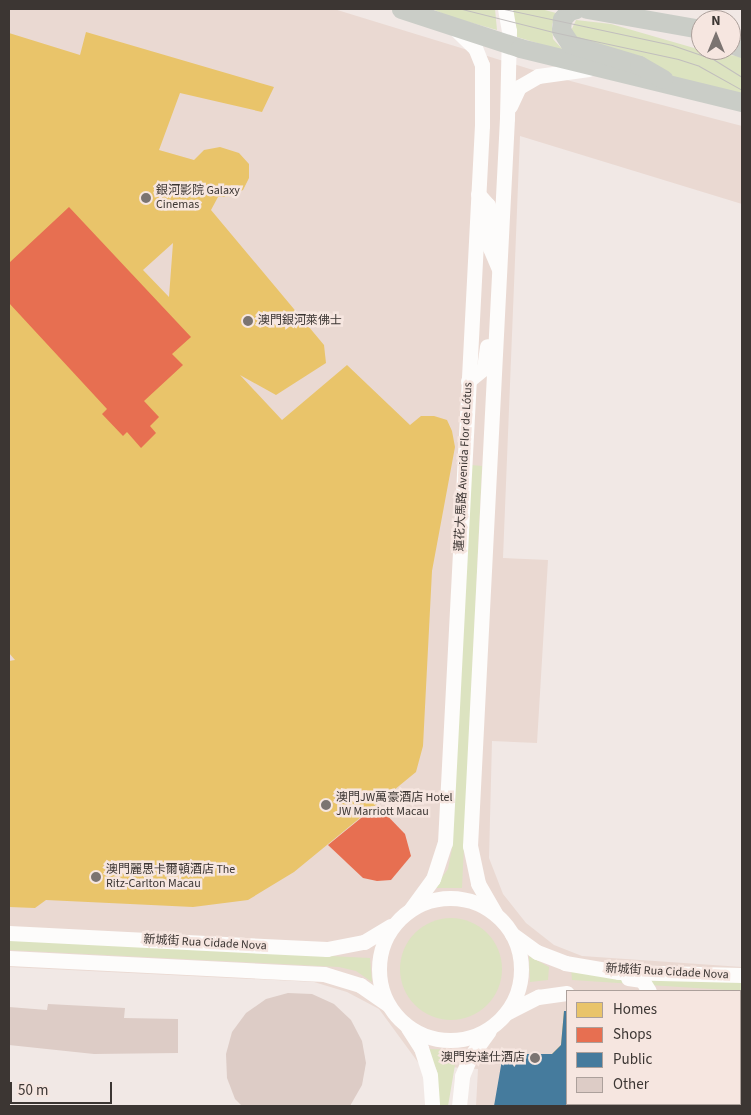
<!DOCTYPE html>
<meta charset="utf-8">
<style>
body{margin:0}
#map{position:relative;width:751px;height:1115px;overflow:hidden;background:#f1e8e5;font-family:"Source Sans 3","Noto Sans SC",sans-serif}
div>[style]{position:absolute}
.built>*{inset:0;background:#ead9d2}
.green>*{inset:0;background:#dce3c0}
.round{border-radius:50%}
.homes>*{inset:0;background:#e9c46a}
.shops>*{inset:0;background:#e76f51}
.public>*{inset:0;background:#457b9d}
.building>*{inset:0;background:#ddccc6}
.minor>*{height:15px;margin:-7.5px;padding:0 7.5px;transform-origin:7.5px;border-radius:7.5px;background:#fdfcfb}
.minor>.ring{margin:-7.5px;padding:0;box-sizing:content-box;background:none;border:15px solid #fdfcfb;border-radius:50%}
.major>*{height:19px;margin:-9.5px;padding:0 9.5px;transform-origin:9.5px;border-radius:9.5px;background:#cacdc7}
.tram>*{height:1px;margin:-0.5px;padding:0 0.5px;transform-origin:0.5px;border-radius:0.5px;background:#c1bebd}
.dots>*{width:14px;height:14px;translate:-50% -50%;box-sizing:border-box;border:2px solid #f6e6e0;border-radius:50%}
span{translate:-50% -50%;white-space:nowrap;text-align:center;line-height:1.15;-webkit-text-stroke:5px #f6e6e0;paint-order:stroke}
.poi-label{font-size:12px;color:#3c3633}
.left{translate:0 -50%;text-align:left}
.right{translate:-100% -50%;text-align:right}
.street-label{font-size:12px;color:#3c3633}
.frame{position:absolute;inset:0;border:10px solid #3c3633;pointer-events:none}
.legend{position:absolute;left:566px;top:990px;width:175px;height:115px;box-sizing:border-box;background:#f6e6e0;border:1px solid #aca09b;margin:0;padding:6px 9px;list-style:none;font-size:15px;color:#3c3633}
.legend li{display:flex;align-items:center;gap:10px;height:25px}
.legend b{width:25px;border:1px solid #aca09b}
.north{position:absolute;left:691px;top:10px;width:50px;height:50px;box-sizing:border-box;background:#f6e6e0;border:1px solid #aca09b;border-radius:50%;rotate:0deg;font-size:14px;font-weight:700;line-height:20px;text-align:center;color:#3c3633}
.north::after{content:'';display:block;margin:auto;width:18px;height:22px;background:#7b7471;clip-path:polygon(50% 0,100% 100%,50% 72%,0 100%)}
.scale{position:absolute;left:10px;top:1082px;width:102px;height:22px;box-sizing:border-box;border:2px solid #3c3633;border-top:0;padding-left:6px;font-size:15px;line-height:18px;white-space:nowrap;color:#3c3633;-webkit-text-stroke:4px #f6e6e0;paint-order:stroke}
</style>
<div id="map">
<div class="built">
<div style="clip-path:polygon(evenodd,9px 9px,334px 9px,559px 78px,742px 126px,742px 204px,520px 136px,503px 558px,548px 560px,537px 743px,492px 741px,489px 858px,503px 894px,526px 923px,554px 945px,582px 956px,742px 967px,742px 1106px,476px 1106px,478px 1069px,420px 1065px,379px 1009px,347px 992px,314px 982px,9px 967px,9px 9px,567px 991px,740px 991px,740px 1104px,567px 1104px,567px 991px)"></div>
</div>
<div class="green">
<div style="clip-path:polygon(432px 9px,495px 9px,497px 30px,451px 17px)"></div>
<div style="clip-path:polygon(510px 9px,541px 9px,556px 13px,552px 25px,553px 39px,564px 51px,517px 37px)"></div>
<div style="clip-path:polygon(576px 20px,611px 24px,701px 50px,742px 57px,742px 95px,687px 85px,583px 44px,570px 33px)"></div>
<div style="clip-path:polygon(471px 465px,482px 466px,462px 888px,434px 888px,448px 869px,452px 849px)"></div>
<div class="round" style="left:400px;top:918px;width:102px;height:102px"></div>
<div style="clip-path:polygon(9px 940px,370px 958px,372px 982px,356px 971px,339px 967px,9px 950px)"></div>
<div style="clip-path:polygon(529px 956px,549px 967px,548px 980px,530px 982px)"></div>
<div style="clip-path:polygon(571px 968px,742px 981px,742px 991px,572px 980px)"></div>
<div style="clip-path:polygon(427px 1049px,462px 1050px,455px 1065px,448px 1106px,438px 1106px,437px 1071px)"></div>
</div>
<div class="homes">
<div style="clip-path:polygon(evenodd,86px 32px,274px 87px,262px 112px,180px 93px,159px 150px,194px 160px,204px 150px,220px 147px,239px 153px,249px 164px,249px 178px,243px 190px,229px 197px,218px 197px,211px 210px,324px 345px,326px 363px,276px 395px,240px 375px,282px 420px,347px 365px,410px 425px,421px 416px,434px 416px,447px 420px,452px 431px,455px 447px,432px 571px,423px 746px,416px 772px,294px 872px,248px 900px,193px 907px,46px 900px,35px 908px,9px 907px,9px 661px,15px 660px,9px 653px,9px 33px,80px 55px,86px 32px,173px 243px,169px 297px,143px 270px,173px 243px)"></div>
<div style="clip-path:polygon(564px 1011px,567px 1011px,567px 1062px,561px 1070px,560px 1106px,500px 1106px,503px 1054px,552px 1054px,561px 1045px)"></div>
</div>
<div class="shops">
<div style="clip-path:polygon(69px 207px,191px 337px,172px 354px,183px 365px,144px 401px,159px 417px,150px 426px,156px 433px,141px 448px,127px 432px,123px 436px,102px 414px,107px 409px,9px 303px,9px 263px)"></div>
<div style="clip-path:polygon(377px 805px,405px 834px,411px 856px,391px 880px,377px 881px,363px 878px,328px 845px)"></div>
</div>
<div class="public">
<div style="clip-path:polygon(564px 1011px,567px 1011px,567px 1104px,731px 1104px,731px 1106px,494px 1106px,503px 1054px,552px 1054px,561px 1045px)"></div>
</div>
<div class="building">
<div style="clip-path:polygon(288px 993px,312px 994px,334px 1004px,351px 1020px,362px 1041px,366px 1063px,362px 1085px,350px 1106px,242px 1106px,235px 1099px,227px 1078px,226px 1054px,232px 1032px,246px 1013px,266px 999px)"></div>
<div style="clip-path:polygon(48px 1004px,125px 1008px,124px 1018px,178px 1019px,178px 1053px,94px 1054px,9px 1045px,9px 1007px,47px 1010px)"></div>
</div>
<div class="minor">
<div style="left:510px;top:106px;width:21px;rotate:-65deg"></div>
<div style="left:519px;top:87px;width:22px;rotate:-30deg"></div>
<div style="left:538px;top:76px;width:51px;rotate:-7.8deg"></div>
<div style="left:478px;top:194px;width:15px;rotate:48deg"></div>
<div style="left:488px;top:205px;width:43px;rotate:87.3deg"></div>
<div style="left:490px;top:248px;width:23px;rotate:67deg"></div>
<div style="left:468px;top:381px;width:21px;rotate:-39deg"></div>
<div style="left:484px;top:368px;width:22px;rotate:-82deg"></div>
<div class="ring" style="left:379px;top:898px;width:127px;height:127px"></div>
<div style="left:411px;top:909px;width:37px;rotate:-54deg"></div>
<div style="left:433px;top:879px;width:38px;rotate:-72deg"></div>
<div style="left:445px;top:843px;width:718px;rotate:-87.05deg"></div>
<div style="left:482px;top:126px;width:61px;rotate:-90deg"></div>
<div style="left:482px;top:65px;width:18px;rotate:-112deg"></div>
<div style="left:475px;top:48px;width:30px;rotate:-136deg"></div>
<div style="left:495px;top:913px;width:34px;rotate:-120deg"></div>
<div style="left:478px;top:883px;width:38px;rotate:-102deg"></div>
<div style="left:470px;top:846px;width:729px;rotate:-87.09deg"></div>
<div style="left:507px;top:118px;width:87px;rotate:-88.7deg"></div>
<div style="left:509px;top:31px;width:22px;rotate:-100deg"></div>
<div style="left:9px;top:933px;width:318px;rotate:2.9deg"></div>
<div style="left:327px;top:949px;width:38px;rotate:-11deg"></div>
<div style="left:364px;top:942px;width:31px;rotate:-31deg"></div>
<div style="left:512px;top:934px;width:31px;rotate:36deg"></div>
<div style="left:537px;top:952px;width:30px;rotate:21deg"></div>
<div style="left:565px;top:963px;width:55px;rotate:9.5deg"></div>
<div style="left:619px;top:972px;width:123px;rotate:1.4deg"></div>
<div style="left:9px;top:958px;width:315px;rotate:2.9deg"></div>
<div style="left:324px;top:974px;width:38px;rotate:17deg"></div>
<div style="left:360px;top:985px;width:33px;rotate:35deg"></div>
<div style="left:628px;top:978px;width:14px;rotate:8deg"></div>
<div style="left:642px;top:980px;width:13px;rotate:58deg"></div>
<div style="left:740px;top:1004px;width:2px;rotate:27deg"></div>
<div style="left:508px;top:1012px;width:34px;rotate:-27deg"></div>
<div style="left:538px;top:997px;width:29px;rotate:-8deg"></div>
<div style="left:408px;top:1028px;width:24px;rotate:57deg"></div>
<div style="left:421px;top:1048px;width:28px;rotate:72deg"></div>
<div style="left:430px;top:1075px;width:31px;rotate:86deg"></div>
<div style="left:459px;top:1106px;width:30px;rotate:-84deg"></div>
<div style="left:462px;top:1076px;width:21px;rotate:-67deg"></div>
<div style="left:470px;top:1057px;width:32px;rotate:-54deg"></div>
</div>
<div class="major">
<div style="left:401px;top:9px;width:125px;rotate:18.1deg"></div>
<div style="left:520px;top:48px;width:228px;rotate:13.7deg"></div>
<div style="left:576px;top:9px;width:7px;rotate:164deg"></div>
<div style="left:569px;top:11px;width:11px;rotate:131deg"></div>
<div style="left:562px;top:19px;width:11px;rotate:95deg"></div>
<div style="left:561px;top:30px;width:17px;rotate:57deg"></div>
<div style="left:570px;top:44px;width:72px;rotate:16.9deg"></div>
<div style="left:639px;top:65px;width:28px;rotate:30deg"></div>
<div style="left:587px;top:9px;width:116px;rotate:10deg"></div>
<div style="left:731px;top:44px;width:12px;rotate:20deg"></div>
</div>
<div class="tram">
<div style="left:462px;top:9px;width:94px;rotate:14.2deg"></div>
<div style="left:553px;top:32px;width:128px;rotate:12.2deg"></div>
<div style="left:678px;top:59px;width:22px;rotate:18deg"></div>
<div style="left:699px;top:66px;width:49px;rotate:29.2deg"></div>
<div style="left:504px;top:9px;width:172px;rotate:12.1deg"></div>
<div style="left:672px;top:45px;width:43px;rotate:18.9deg"></div>
<div style="left:713px;top:59px;width:34px;rotate:32deg"></div>
</div>
<div class="dots">
<div style="left:146px;top:198px;background:#7b7471"></div>
<div style="left:248px;top:321px;background:#7b7471"></div>
<div style="left:326px;top:805px;background:#7b7471"></div>
<div style="left:96px;top:877px;background:#7b7471"></div>
<div style="left:535px;top:1058px;background:#7b7471"></div>
</div>
<div class="poi-label">
<span class="left" style="left:156px;top:198px">銀河影院 Galaxy<br>Cinemas</span>
<span class="left" style="left:258px;top:321px">澳門銀河萊佛士</span>
<span class="left" style="left:336px;top:805px">澳門JW萬豪酒店 Hotel<br>JW Marriott Macau</span>
<span class="left" style="left:106px;top:877px">澳門麗思卡爾頓酒店 The<br>Ritz-Carlton Macau</span>
<span class="right" style="left:525px;top:1058px">澳門安達仕酒店</span>
</div>
<div class="street-label">
<span style="left:464px;top:467px;rotate:-87deg">蓮花大馬路 Avenida Flor de Lótus</span>
<span style="left:205px;top:943px;rotate:3deg">新城街 Rua Cidade Nova</span>
<span style="left:667px;top:972px;rotate:3deg">新城街 Rua Cidade Nova</span>
</div>
<div class="frame"></div>
<ul class="legend">
<li><b style="height:14px;background:#e9c46a"></b>Homes</li>
<li><b style="height:14px;background:#e76f51"></b>Shops</li>
<li><b style="height:14px;background:#457b9d"></b>Public</li>
<li><b style="height:14px;background:#ddccc6"></b>Other</li>
</ul>
<div class="north">N</div>
<div class="scale">50 m</div>
</div>
